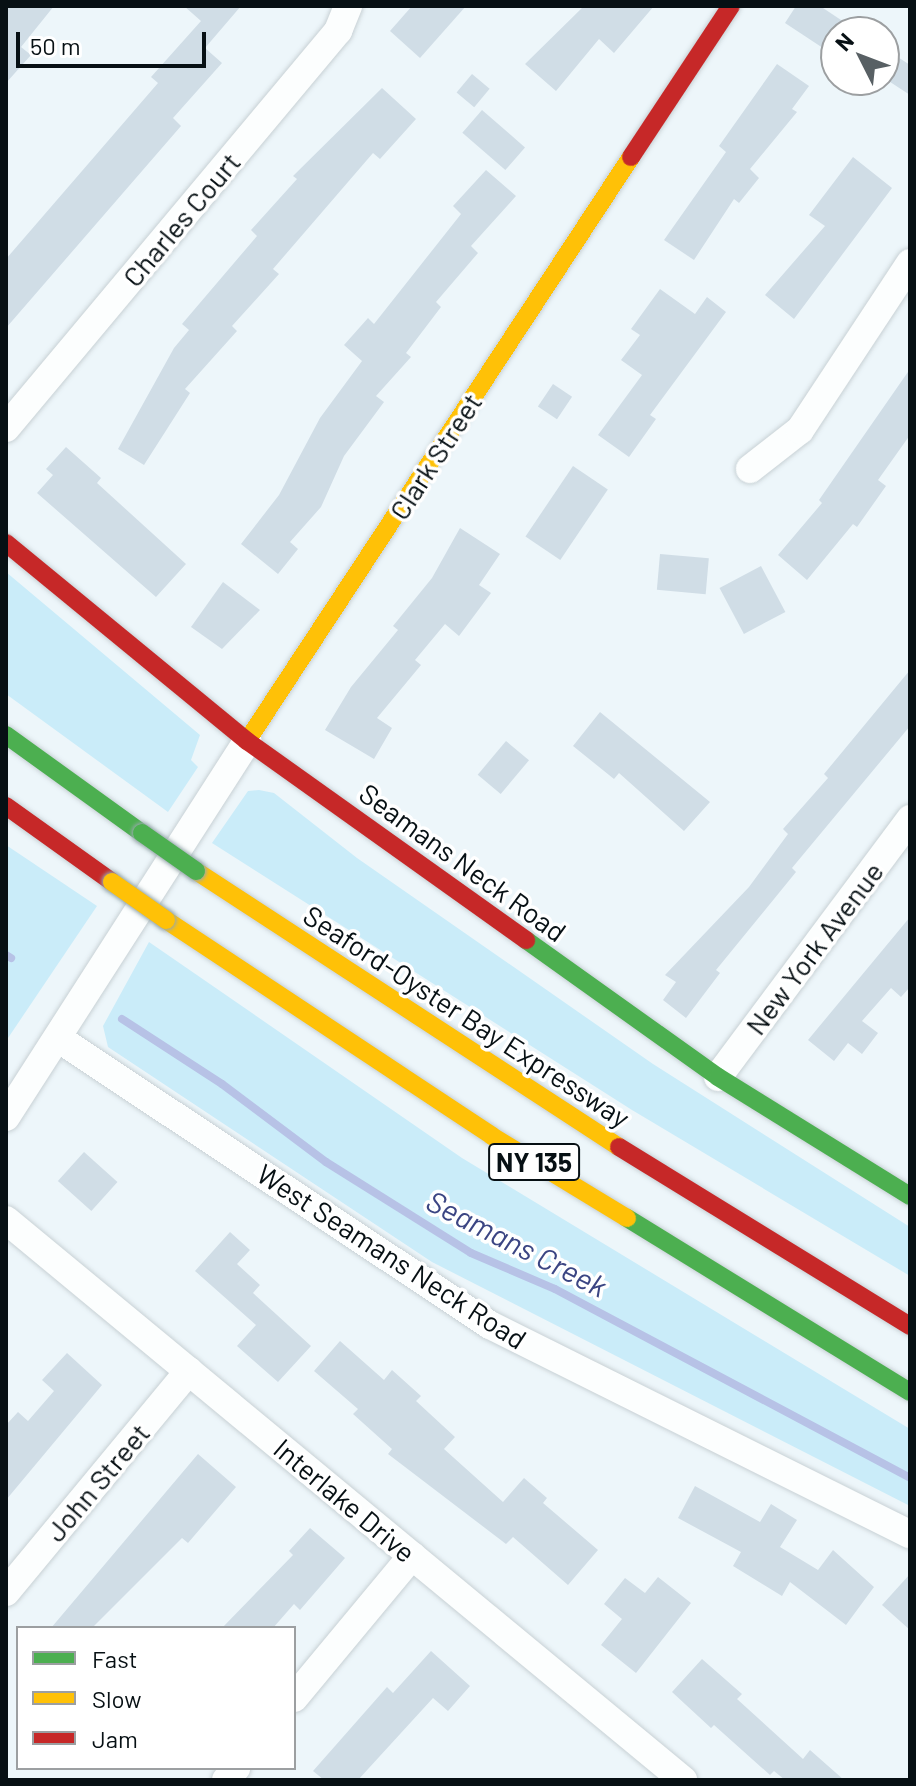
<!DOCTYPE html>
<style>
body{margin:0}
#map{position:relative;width:916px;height:1786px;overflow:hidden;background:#edf6fa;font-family:Barlow,sans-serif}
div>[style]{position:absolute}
.green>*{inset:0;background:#caecf9}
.stream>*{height:8px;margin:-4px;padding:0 4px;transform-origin:4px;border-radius:4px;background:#b7c2e6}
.building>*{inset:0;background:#d0dde6;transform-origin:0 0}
.roads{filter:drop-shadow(0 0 2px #c8d1d5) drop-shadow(0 0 2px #c8d1d5)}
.street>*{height:28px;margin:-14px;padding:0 14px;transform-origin:14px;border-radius:14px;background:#fcfefe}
.fast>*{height:18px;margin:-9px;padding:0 9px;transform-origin:9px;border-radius:9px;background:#4caf50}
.slow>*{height:18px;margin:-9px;padding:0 9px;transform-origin:9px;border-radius:9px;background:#ffc107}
.jam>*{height:18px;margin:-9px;padding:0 9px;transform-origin:9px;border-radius:9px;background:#c62828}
.bridges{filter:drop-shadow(0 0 2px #98a9ac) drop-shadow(0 0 2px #98a9ac)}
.fast-bridge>*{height:18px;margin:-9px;padding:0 9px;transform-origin:9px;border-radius:9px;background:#4caf50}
.slow-bridge>*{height:18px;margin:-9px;padding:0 9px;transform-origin:9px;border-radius:9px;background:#ffc107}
span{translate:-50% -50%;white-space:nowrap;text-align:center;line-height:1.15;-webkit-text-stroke:7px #fff;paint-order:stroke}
.shield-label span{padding:2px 6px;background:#fff;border:2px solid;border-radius:6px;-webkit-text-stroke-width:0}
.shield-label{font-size:26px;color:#071014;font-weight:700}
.street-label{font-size:28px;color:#071014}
.water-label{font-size:30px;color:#3b4583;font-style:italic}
.frame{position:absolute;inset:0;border:8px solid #071014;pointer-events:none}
.legend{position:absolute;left:16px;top:1626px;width:280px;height:144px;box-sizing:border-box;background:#fff;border:2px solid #9c9fa1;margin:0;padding:10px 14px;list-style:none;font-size:24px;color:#071014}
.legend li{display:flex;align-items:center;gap:16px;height:40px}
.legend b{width:40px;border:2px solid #9c9fa1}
.north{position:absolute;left:820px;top:16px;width:80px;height:80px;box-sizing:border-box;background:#fff;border:2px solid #9c9fa1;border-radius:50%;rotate:312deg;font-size:22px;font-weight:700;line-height:32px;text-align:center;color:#071014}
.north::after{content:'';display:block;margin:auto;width:28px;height:36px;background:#586064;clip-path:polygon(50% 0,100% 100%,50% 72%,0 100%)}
.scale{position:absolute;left:16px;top:32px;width:190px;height:36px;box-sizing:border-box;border:4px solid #071014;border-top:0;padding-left:10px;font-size:24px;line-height:28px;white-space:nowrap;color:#071014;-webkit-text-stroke:6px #fff;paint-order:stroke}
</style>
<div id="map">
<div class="green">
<div style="clip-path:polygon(6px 572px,200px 735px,191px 760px,198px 767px,168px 812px,6px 694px)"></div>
<div style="clip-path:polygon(259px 790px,274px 793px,357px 858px,653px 1064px,910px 1227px,910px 1276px,632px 1110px,212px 843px,248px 791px)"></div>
<div style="clip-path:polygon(6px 845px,97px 906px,6px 1041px)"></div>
<div style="clip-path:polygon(149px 942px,462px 1158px,910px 1429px,910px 1506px,432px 1262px,108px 1047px,103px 1026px)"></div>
</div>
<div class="stream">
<div style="left:6px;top:955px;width:6px;rotate:31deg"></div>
<div style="left:122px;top:1019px;width:119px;rotate:33deg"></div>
<div style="left:222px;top:1084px;width:130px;rotate:36.9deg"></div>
<div style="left:326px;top:1162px;width:171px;rotate:32.1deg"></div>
<div style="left:471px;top:1253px;width:91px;rotate:23.2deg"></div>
<div style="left:555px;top:1289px;width:402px;rotate:28deg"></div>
</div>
<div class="building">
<div style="clip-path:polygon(6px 6px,54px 6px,21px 47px,31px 55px,6px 83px)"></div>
<div style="clip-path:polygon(184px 6px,241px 6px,205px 48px,222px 63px,173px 118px,181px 126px,6px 328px,6px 259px,158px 83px,151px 77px,201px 21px)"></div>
<div style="clip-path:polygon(412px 6px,466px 6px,420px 58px,390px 31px)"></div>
<div style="clip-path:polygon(584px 6px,654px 6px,614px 53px,599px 39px,556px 91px,525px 64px)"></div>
<div style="clip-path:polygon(796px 6px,820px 6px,847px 24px,836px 32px,829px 52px,785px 23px)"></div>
<div style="clip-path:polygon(884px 48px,910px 65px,910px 95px,884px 78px)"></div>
<div style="clip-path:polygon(777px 64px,809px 86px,792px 109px,797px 112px,750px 169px,759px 178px,739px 203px,734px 199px,694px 260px,664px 240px,726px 152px,719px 146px)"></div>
<div style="left:472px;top:74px;width:23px;height:24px;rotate:40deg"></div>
<div style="clip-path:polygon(382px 88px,416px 119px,380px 159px,373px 153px,273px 269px,279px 274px,232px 326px,237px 331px,185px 389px,190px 393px,144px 465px,118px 449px,174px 348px,189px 330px,182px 324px,257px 236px,251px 230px,297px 179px,293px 176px)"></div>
<div style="left:482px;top:110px;width:57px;height:30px;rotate:41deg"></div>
<div style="clip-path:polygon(853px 157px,892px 188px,794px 319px,765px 295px,825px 226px,809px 215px)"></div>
<div style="clip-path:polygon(486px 170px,516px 196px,471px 246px,478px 253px,436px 302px,441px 307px,406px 353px,411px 357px,376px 396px,384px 402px,344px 456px,321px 507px,290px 542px,298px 549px,278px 574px,241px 544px,279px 495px,320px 418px,362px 361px,344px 345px,368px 318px,374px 324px,461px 214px,453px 206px)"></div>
<div style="clip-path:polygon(660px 289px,695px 314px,707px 297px,726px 312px,650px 415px,656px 419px,629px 457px,598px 435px,642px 375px,621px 360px,640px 335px,631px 329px)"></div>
<div style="clip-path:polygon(910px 369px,910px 435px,878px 480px,886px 486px,857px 527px,853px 524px,807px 580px,778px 555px,822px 503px,819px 500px)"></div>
<div style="left:553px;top:384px;width:23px;height:27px;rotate:34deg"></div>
<div style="clip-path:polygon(66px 447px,101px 478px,97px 483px,186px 564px,156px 597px,37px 493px,53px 475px,46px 469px)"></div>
<div style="left:573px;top:466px;width:42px;height:85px;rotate:34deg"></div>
<div style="clip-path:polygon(460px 528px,500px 554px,479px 585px,491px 593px,459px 636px,445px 624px,415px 660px,421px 665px,377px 718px,392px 728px,374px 759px,325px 730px,351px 687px,398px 630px,393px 626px,432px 578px)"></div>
<div style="left:660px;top:554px;width:49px;height:36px;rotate:5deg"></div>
<div style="left:761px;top:566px;width:52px;height:47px;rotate:62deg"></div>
<div style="clip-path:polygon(223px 582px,260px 610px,222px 649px,191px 627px)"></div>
<div style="clip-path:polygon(910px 670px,910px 726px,792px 868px,796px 872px,716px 970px,720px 973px,686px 1018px,663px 1000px,676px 982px,665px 975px,749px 887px,788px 834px,783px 829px,828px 778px,824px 774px)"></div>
<div style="clip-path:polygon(600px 712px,710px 802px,684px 831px,619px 773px,614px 779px,573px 746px)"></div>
<div style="left:506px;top:741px;width:30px;height:44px;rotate:40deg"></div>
<div style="clip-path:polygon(910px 917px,910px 987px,901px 997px,891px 988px,862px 1021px,878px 1033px,862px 1054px,848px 1043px,834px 1061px,808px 1040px)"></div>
<div style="left:84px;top:1152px;width:45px;height:39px;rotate:42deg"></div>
<div style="clip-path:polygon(230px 1232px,250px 1250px,237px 1264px,260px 1285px,253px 1293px,311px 1346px,278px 1382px,237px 1346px,256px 1325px,195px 1271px)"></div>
<div style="clip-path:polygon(340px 1341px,384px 1380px,392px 1370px,421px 1396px,416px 1401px,455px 1437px,444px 1449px,503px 1502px,524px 1478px,547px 1498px,543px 1503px,598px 1550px,568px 1585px,513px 1537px,506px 1544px,388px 1454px,392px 1449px,353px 1414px,358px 1409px,314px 1371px)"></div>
<div style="clip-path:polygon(67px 1353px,102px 1385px,6px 1500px,6px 1425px,18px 1412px,28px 1421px,54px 1391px,42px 1380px)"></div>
<div style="clip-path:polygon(198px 1454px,236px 1487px,188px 1543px,182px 1538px,92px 1628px,51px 1628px)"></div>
<div style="clip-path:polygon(695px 1486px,760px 1522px,771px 1504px,797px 1520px,780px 1547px,818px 1570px,833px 1550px,874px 1587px,846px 1625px,790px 1582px,782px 1596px,733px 1566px,741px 1552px,678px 1518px)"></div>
<div style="clip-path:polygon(310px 1528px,345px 1558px,300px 1610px,294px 1604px,273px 1628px,222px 1628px,293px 1555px,289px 1551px)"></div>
<div style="clip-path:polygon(910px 1574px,910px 1630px,882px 1605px)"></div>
<div style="clip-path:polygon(658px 1577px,691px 1603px,636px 1673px,601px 1645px,622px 1619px,604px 1604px,625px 1578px,645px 1593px)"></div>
<div style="clip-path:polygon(431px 1651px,470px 1686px,448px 1711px,433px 1698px,358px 1780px,324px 1780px,313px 1771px,387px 1687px,393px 1693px)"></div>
<div style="clip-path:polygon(702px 1659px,742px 1694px,737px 1699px,803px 1759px,810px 1750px,844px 1780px,785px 1780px,774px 1771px,770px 1775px,714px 1725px,711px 1728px,672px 1692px)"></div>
</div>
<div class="roads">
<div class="street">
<div style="left:6px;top:428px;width:518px;rotate:-50.1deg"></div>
<div style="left:338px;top:31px;width:27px;rotate:-68deg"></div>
<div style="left:750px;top:469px;width:63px;rotate:-38deg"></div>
<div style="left:800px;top:430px;width:200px;rotate:-56.6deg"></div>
<div style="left:59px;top:1039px;width:517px;rotate:33.57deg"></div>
<div style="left:490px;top:1325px;width:469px;rotate:26.5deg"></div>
<div style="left:718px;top:1077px;width:322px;rotate:-53.3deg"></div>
<div style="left:6px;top:1117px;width:447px;rotate:-57.3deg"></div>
<div style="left:6px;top:1220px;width:879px;rotate:39.6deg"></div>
<div style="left:6px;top:1592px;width:287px;rotate:-50.4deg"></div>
<div style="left:294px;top:1698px;width:185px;rotate:-50.3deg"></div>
<div style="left:226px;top:1780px;width:16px;rotate:-50deg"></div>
</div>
<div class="fast">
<div style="left:6px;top:735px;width:168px;rotate:35.8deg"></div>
<div style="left:526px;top:940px;width:236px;rotate:35.5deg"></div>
<div style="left:718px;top:1077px;width:226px;rotate:31.8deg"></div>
<div style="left:627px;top:1218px;width:332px;rotate:31.6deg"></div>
</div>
<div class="slow">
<div style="left:247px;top:741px;width:699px;rotate:-56.67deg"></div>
<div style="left:196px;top:871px;width:505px;rotate:33.12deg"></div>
<div style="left:166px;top:920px;width:391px;rotate:33.5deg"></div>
<div style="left:492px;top:1136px;width:158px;rotate:31.3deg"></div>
</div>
<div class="jam">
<div style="left:631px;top:157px;width:181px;rotate:-56.5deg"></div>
<div style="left:6px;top:543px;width:312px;rotate:39.4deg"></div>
<div style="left:247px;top:741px;width:343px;rotate:35.5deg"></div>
<div style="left:6px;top:806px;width:130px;rotate:35.6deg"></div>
<div style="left:619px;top:1147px;width:342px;rotate:31.6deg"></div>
</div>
</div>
<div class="bridges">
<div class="fast-bridge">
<div style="left:142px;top:833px;width:66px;rotate:35.1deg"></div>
</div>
<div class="slow-bridge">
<div style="left:112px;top:882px;width:66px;rotate:35.1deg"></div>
</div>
</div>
<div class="shield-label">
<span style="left:534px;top:1162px">NY 135</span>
</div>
<div class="street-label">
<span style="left:181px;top:219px;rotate:-50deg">Charles Court</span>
<span style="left:435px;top:456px;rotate:-57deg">Clark Street</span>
<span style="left:463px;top:862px;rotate:36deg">Seamans Neck Road</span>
<span style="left:814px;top:948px;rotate:-53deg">New York Avenue</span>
<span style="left:467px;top:1016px;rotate:33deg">Seaford-Oyster Bay Expressway</span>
<span style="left:392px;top:1256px;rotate:33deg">West Seamans Neck Road</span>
<span style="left:97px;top:1482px;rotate:-50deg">John Street</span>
<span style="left:345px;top:1500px;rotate:40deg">Interlake Drive</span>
</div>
<div class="water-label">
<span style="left:517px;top:1243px;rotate:27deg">Seamans Creek</span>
</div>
<div class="frame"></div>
<ul class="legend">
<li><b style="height:10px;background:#4caf50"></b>Fast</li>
<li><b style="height:10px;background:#ffc107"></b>Slow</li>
<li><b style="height:10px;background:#c62828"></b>Jam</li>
</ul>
<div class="north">N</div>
<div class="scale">50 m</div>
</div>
